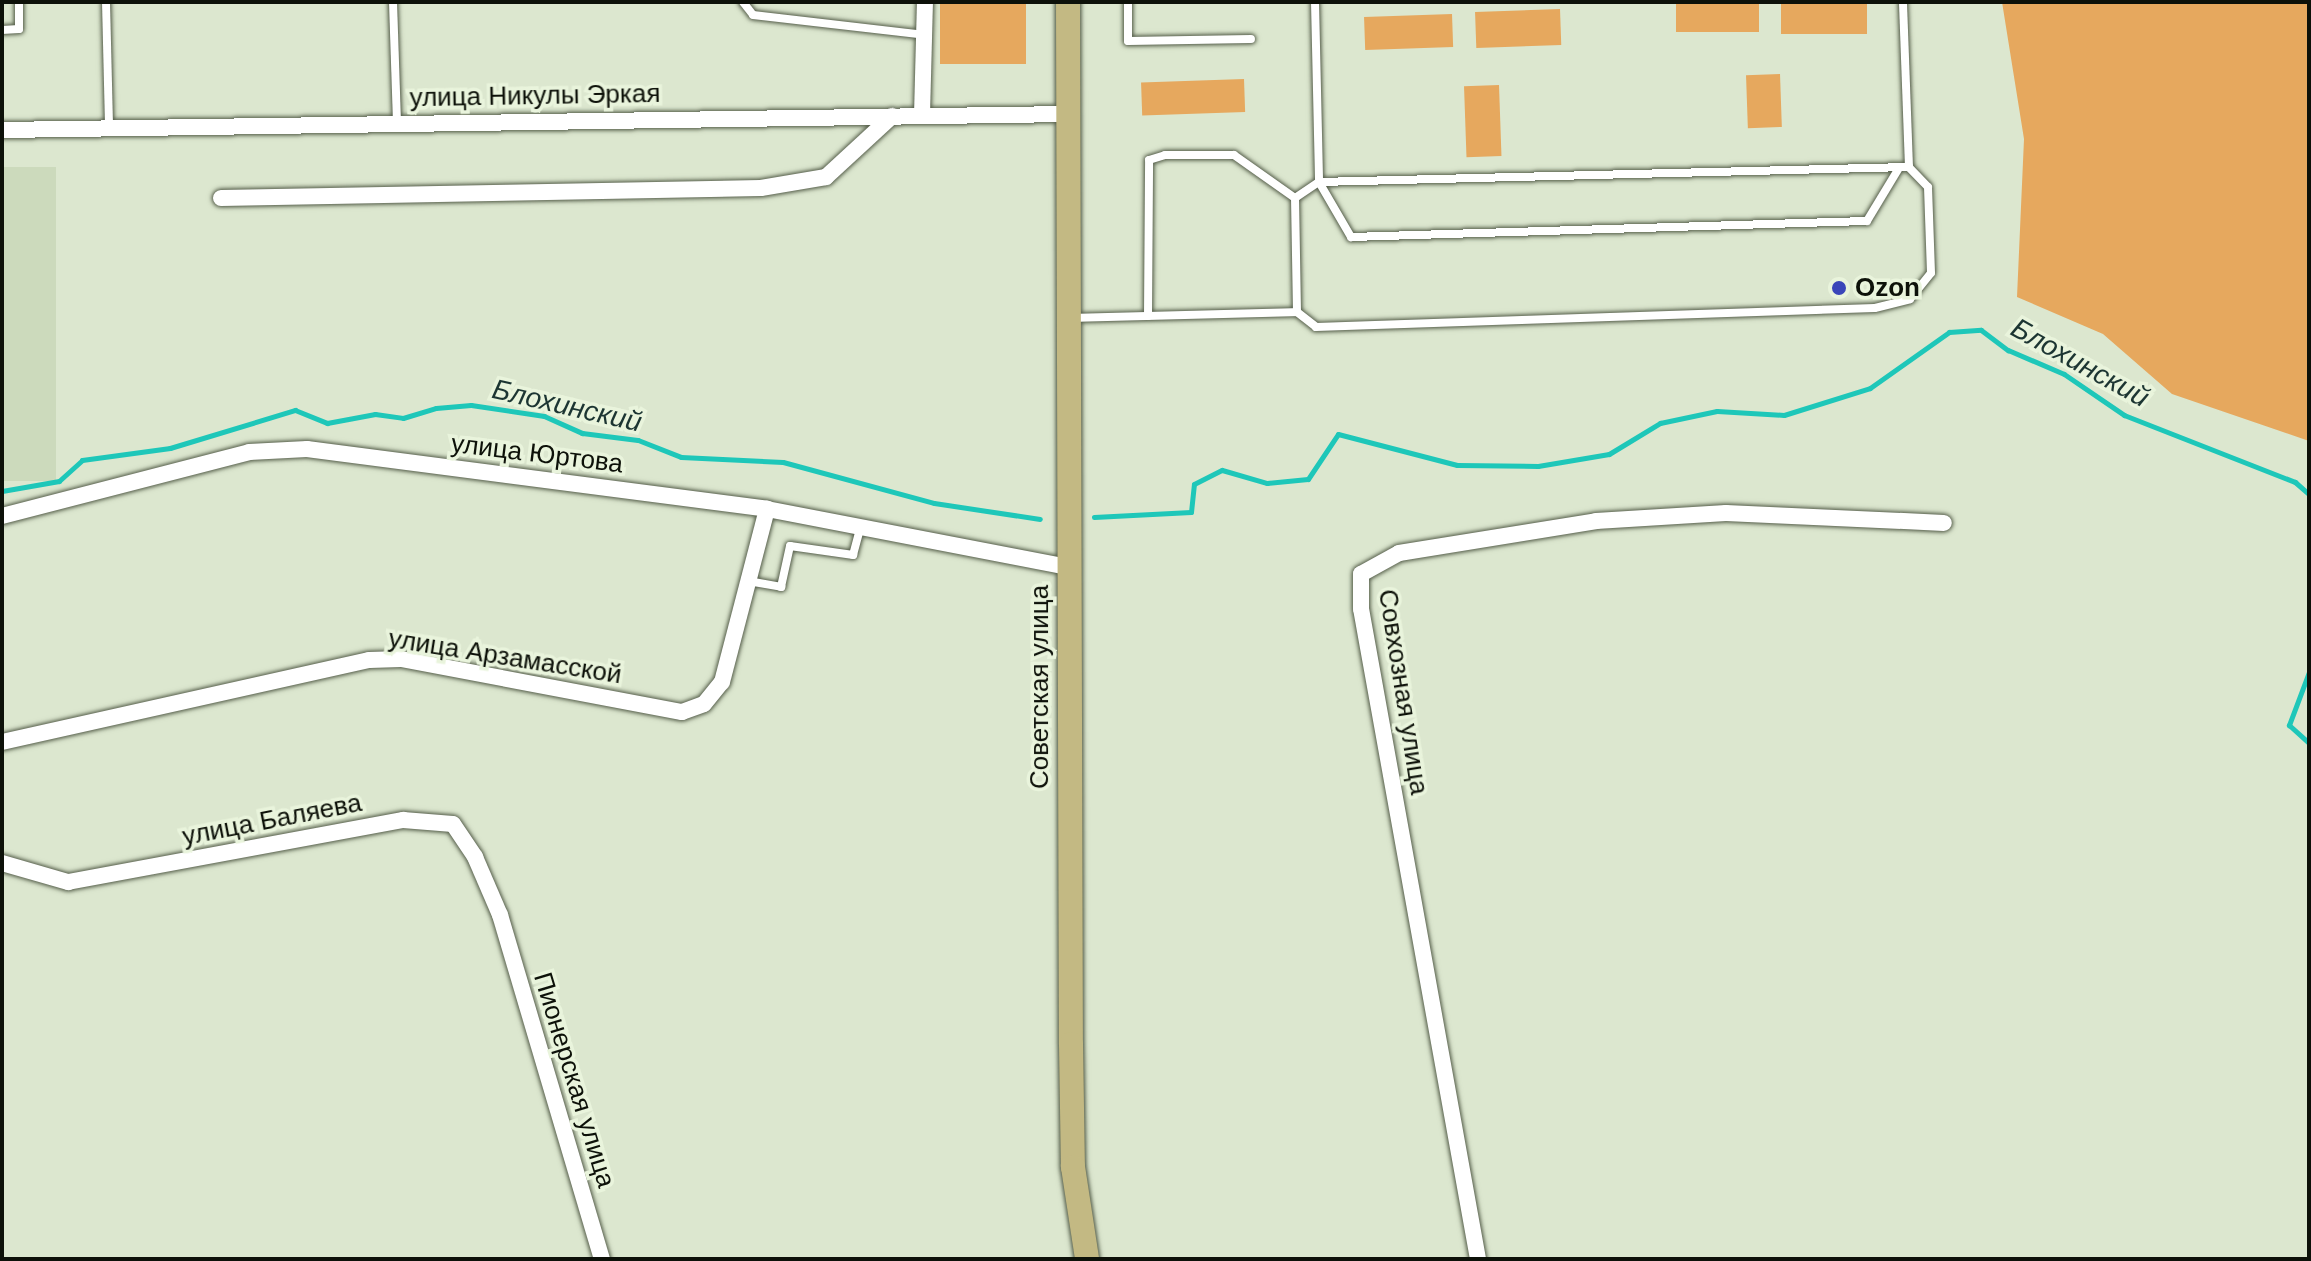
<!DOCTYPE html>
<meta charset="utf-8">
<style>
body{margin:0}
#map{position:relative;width:2311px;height:1261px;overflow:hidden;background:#dce7cf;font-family:Helvetica,sans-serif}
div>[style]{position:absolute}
.built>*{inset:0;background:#ccdabc;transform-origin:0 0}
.green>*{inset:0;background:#e6a85e;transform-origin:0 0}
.stream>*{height:5px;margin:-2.5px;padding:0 2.5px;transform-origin:2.5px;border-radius:2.5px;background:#1ec7b9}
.roads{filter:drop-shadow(0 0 2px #555e4a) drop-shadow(0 0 2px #555e4a)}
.service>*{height:8px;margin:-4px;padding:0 4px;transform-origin:4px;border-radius:4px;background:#fff}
.minor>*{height:16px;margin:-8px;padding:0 8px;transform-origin:8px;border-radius:8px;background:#fff}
.primary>*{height:24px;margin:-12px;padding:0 12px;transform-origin:12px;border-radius:12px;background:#c3b983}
.dots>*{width:22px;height:22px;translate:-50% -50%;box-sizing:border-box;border:4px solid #e9f4dc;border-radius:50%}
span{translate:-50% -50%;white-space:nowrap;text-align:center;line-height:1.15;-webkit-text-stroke:7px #e9f4dc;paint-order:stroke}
.street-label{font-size:26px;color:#0d1109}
.poi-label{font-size:26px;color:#0d1109;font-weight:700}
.left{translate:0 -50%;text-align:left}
.water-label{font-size:28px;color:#1c3532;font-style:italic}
.frame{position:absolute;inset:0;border:4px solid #0d1109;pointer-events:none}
</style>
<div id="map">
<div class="built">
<div style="left:2px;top:167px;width:54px;height:314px"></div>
</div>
<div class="green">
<div style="left:940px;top:2px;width:86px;height:62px"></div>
<div style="left:1759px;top:2px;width:30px;height:83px;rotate:90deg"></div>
<div style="left:1781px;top:2px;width:86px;height:32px"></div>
<div style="clip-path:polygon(2002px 2px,2309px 2px,2309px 441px,2172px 394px,2103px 334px,2017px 297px,2024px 139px)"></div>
<div style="left:1560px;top:9px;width:36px;height:85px;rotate:88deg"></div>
<div style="left:1452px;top:14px;width:33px;height:88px;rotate:88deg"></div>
<div style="left:1780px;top:74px;width:53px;height:34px;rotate:88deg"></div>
<div style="left:1244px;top:79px;width:33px;height:103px;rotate:88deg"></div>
<div style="left:1499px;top:85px;width:71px;height:35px;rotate:88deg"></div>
</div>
<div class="stream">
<div style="left:2px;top:491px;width:58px;rotate:-10deg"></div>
<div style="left:59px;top:481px;width:31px;rotate:-42deg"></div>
<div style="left:82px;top:460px;width:89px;rotate:-7.8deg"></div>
<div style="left:170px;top:448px;width:131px;rotate:-16.9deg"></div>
<div style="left:295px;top:410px;width:35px;rotate:22deg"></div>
<div style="left:327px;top:423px;width:49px;rotate:-10.6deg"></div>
<div style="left:375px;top:414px;width:28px;rotate:8deg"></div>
<div style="left:403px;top:418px;width:34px;rotate:-17deg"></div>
<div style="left:436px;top:408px;width:35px;rotate:-5deg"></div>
<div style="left:471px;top:405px;width:74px;rotate:8.6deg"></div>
<div style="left:544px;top:416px;width:42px;rotate:24.1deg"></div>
<div style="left:582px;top:433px;width:56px;rotate:7.1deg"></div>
<div style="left:638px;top:440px;width:46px;rotate:21.6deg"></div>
<div style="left:681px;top:457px;width:102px;rotate:2.8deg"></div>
<div style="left:783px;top:462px;width:156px;rotate:15.2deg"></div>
<div style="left:934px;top:503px;width:107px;rotate:8.6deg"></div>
<div style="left:1094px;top:517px;width:97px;rotate:-3deg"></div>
<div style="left:1191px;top:512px;width:28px;rotate:-84deg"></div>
<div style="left:1194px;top:484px;width:31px;rotate:-27deg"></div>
<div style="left:1222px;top:470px;width:47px;rotate:16.1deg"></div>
<div style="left:1267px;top:483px;width:41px;rotate:-5.6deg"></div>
<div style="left:1308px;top:479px;width:54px;rotate:-56.3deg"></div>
<div style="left:1338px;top:434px;width:123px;rotate:14.6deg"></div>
<div style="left:1457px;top:465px;width:81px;rotate:0.7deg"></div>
<div style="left:1538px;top:466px;width:72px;rotate:-9.6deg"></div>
<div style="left:1609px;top:454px;width:60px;rotate:-31.3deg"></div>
<div style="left:1660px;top:423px;width:58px;rotate:-11.9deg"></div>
<div style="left:1717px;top:411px;width:67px;rotate:3.4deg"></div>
<div style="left:1784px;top:415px;width:90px;rotate:-17.4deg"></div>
<div style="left:1870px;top:388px;width:97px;rotate:-35.3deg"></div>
<div style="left:1949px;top:332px;width:32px;rotate:-4deg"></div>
<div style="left:1981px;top:330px;width:34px;rotate:37deg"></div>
<div style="left:2008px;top:350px;width:61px;rotate:23.2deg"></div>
<div style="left:2064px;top:374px;width:73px;rotate:34.3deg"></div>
<div style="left:2124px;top:415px;width:184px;rotate:21.4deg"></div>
<div style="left:2295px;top:482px;width:18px;rotate:41deg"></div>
<div style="left:2309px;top:672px;width:57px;rotate:110.7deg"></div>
<div style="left:2289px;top:725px;width:27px;rotate:42deg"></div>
</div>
<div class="roads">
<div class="service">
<div style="left:106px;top:2px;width:126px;rotate:88.6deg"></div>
<div style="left:393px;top:2px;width:119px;rotate:88.1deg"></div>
<div style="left:743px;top:2px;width:16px;rotate:52deg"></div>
<div style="left:753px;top:15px;width:173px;rotate:6.6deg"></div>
<div style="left:1128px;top:2px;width:39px;rotate:90deg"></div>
<div style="left:1128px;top:41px;width:123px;rotate:-0.9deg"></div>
<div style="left:1315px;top:2px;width:180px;rotate:88.7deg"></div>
<div style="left:1319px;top:182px;width:590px;rotate:-1.46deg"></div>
<div style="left:1909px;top:167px;width:165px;rotate:-92.1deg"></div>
<div style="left:2px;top:30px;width:17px;rotate:-3deg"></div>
<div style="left:19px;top:29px;width:27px;rotate:-90deg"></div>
<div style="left:1297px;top:312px;width:24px;rotate:38deg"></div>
<div style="left:1316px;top:327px;width:559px;rotate:-1.95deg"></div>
<div style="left:1875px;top:308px;width:36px;rotate:-14deg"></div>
<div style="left:1910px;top:299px;width:33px;rotate:-51deg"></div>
<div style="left:1931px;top:273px;width:86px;rotate:-92deg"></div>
<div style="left:1928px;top:187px;width:28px;rotate:-134deg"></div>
<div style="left:1148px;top:316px;width:156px;rotate:-89.6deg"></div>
<div style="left:1149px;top:160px;width:17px;rotate:-17deg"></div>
<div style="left:1165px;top:155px;width:69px"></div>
<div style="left:1234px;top:155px;width:75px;rotate:35.2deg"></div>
<div style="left:1073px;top:318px;width:224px;rotate:-1.5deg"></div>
<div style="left:1297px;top:312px;width:114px;rotate:-91deg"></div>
<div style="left:1295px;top:198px;width:29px;rotate:-34deg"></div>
<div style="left:1319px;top:182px;width:64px;rotate:59.8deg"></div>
<div style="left:1351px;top:237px;width:516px;rotate:-1.78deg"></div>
<div style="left:1867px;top:221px;width:62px;rotate:-58.9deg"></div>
<div style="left:748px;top:581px;width:34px;rotate:10deg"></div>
<div style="left:781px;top:587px;width:42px;rotate:-77.6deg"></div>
<div style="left:790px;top:546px;width:64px;rotate:8.1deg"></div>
<div style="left:853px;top:555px;width:28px;rotate:-75deg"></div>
</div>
<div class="minor">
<div style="left:922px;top:115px;width:113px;rotate:-88.5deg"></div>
<div style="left:2px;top:130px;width:1066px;rotate:-0.86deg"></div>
<div style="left:221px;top:198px;width:540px;rotate:-1.06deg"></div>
<div style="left:761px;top:188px;width:66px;rotate:-9.6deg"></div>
<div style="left:826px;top:177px;width:90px;rotate:-42.7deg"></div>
<div style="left:2px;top:516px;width:255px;rotate:-14.5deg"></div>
<div style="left:249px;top:452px;width:58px;rotate:-3deg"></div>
<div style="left:307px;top:449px;width:464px;rotate:7.4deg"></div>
<div style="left:767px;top:509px;width:307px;rotate:10.9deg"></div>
<div style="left:2px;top:742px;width:376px;rotate:-12.6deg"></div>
<div style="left:369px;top:660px;width:32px;rotate:-2deg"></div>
<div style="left:401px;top:659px;width:286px;rotate:10.7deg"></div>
<div style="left:682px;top:712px;width:23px;rotate:-20deg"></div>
<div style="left:704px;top:704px;width:28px;rotate:-51deg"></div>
<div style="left:722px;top:682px;width:179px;rotate:-75.4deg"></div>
<div style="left:2px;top:863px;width:69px;rotate:16.1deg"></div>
<div style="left:68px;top:882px;width:341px;rotate:-10.5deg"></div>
<div style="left:403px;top:820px;width:50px;rotate:4.6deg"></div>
<div style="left:453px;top:824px;width:40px;rotate:56deg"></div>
<div style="left:475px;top:857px;width:63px;rotate:66.7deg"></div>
<div style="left:500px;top:915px;width:359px;rotate:73.5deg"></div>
<div style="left:1478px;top:1259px;width:660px;rotate:-100.2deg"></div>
<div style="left:1361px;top:609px;width:35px;rotate:-90deg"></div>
<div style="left:1361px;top:574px;width:43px;rotate:-28.9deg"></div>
<div style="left:1399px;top:553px;width:200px;rotate:-9.2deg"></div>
<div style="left:1596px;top:521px;width:130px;rotate:-3.5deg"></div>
<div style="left:1726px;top:513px;width:218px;rotate:2.6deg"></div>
</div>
<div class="primary">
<div style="left:1068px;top:2px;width:1042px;rotate:89.84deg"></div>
<div style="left:1071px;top:1044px;width:123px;rotate:89.1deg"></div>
<div style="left:1073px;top:1167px;width:93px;rotate:81.3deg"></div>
</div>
</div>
<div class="dots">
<div style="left:1839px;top:288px;background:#3a46b9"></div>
</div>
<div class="street-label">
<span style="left:535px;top:96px;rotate:-1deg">улица Никулы Эркая</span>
<span style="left:537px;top:454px;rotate:7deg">улица Юртова</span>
<span style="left:505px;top:657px;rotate:9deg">улица Арзамасской</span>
<span style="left:1040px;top:687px;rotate:-90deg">Советская улица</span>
<span style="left:1403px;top:692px;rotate:81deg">Совхозная улица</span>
<span style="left:272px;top:820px;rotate:-11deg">улица Баляева</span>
<span style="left:574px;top:1080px;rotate:73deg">Пионерская улица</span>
</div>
<div class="poi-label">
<span class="left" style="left:1855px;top:288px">Ozon</span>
</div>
<div class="water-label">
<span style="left:2080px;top:363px;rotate:29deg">Блохинский</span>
<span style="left:567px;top:406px;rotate:13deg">Блохинский</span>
</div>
<div class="frame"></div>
</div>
